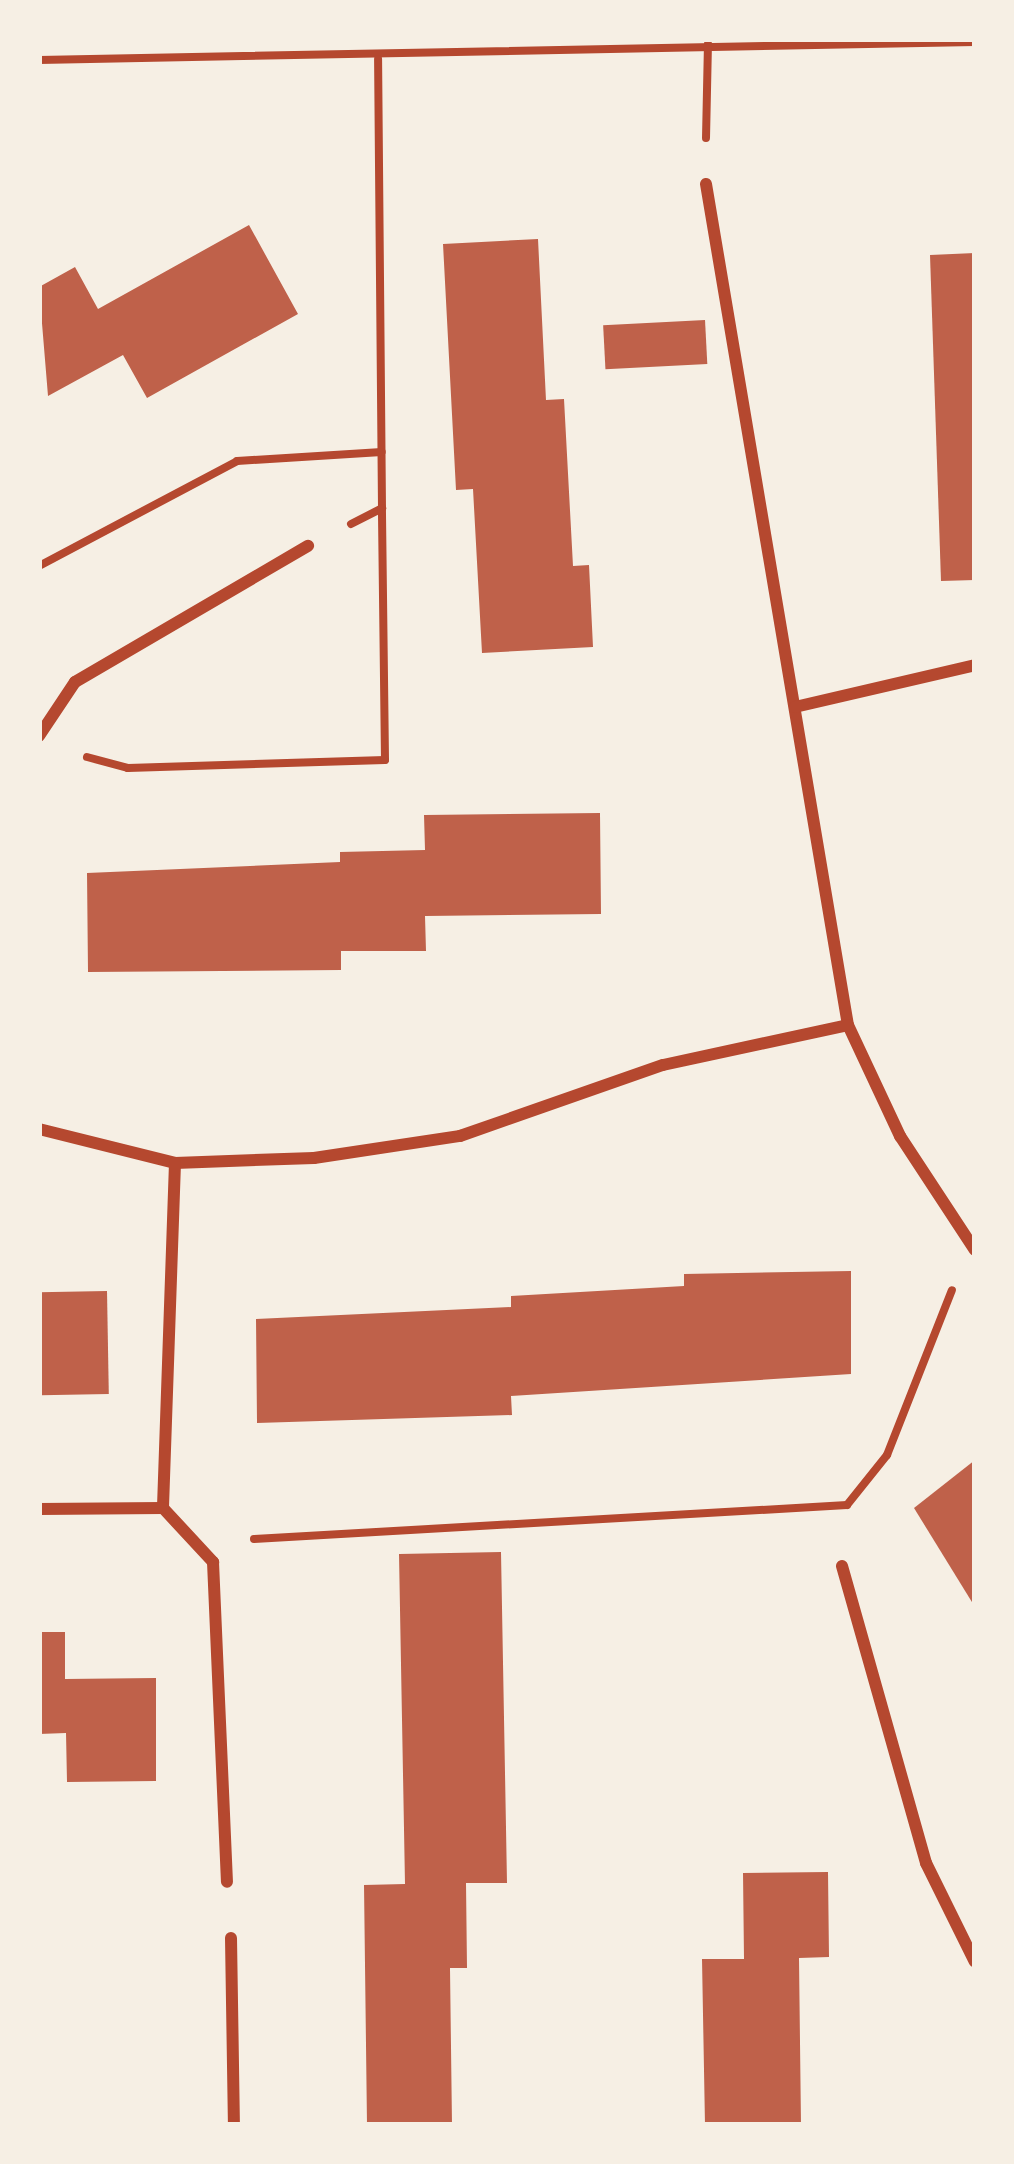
<!DOCTYPE html>
<style>
body{margin:0}
#map{position:relative;width:1014px;height:2164px;overflow:hidden;background:#f6efe4;font-family:Rubik,sans-serif}
div>[style]{position:absolute}
.building>*{inset:0;background:#bf614a;transform-origin:0 0}
.path>*{height:8px;margin:-4px;padding:0 4px;transform-origin:4px;border-radius:4px;background:#b5482f}
.minor>*{height:12px;margin:-6px;padding:0 6px;transform-origin:6px;border-radius:6px;background:#b5482f}
span{translate:-50% -50%;white-space:nowrap;text-align:center;line-height:1.15;-webkit-text-stroke:12px #f6efe4;paint-order:stroke}
.frame{position:absolute;inset:0;border:42px solid #f6efe4;pointer-events:none}
</style>
<div id="map">
<div class="building">
<div style="clip-path:polygon(249px 225px,298px 314px,147px 398px,123px 355px,48px 396px,39px 287px,75px 267px,98px 309px)"></div>
<div style="clip-path:polygon(538px 239px,546px 400px,564px 399px,573px 566px,589px 565px,593px 647px,482px 653px,473px 489px,456px 490px,443px 244px)"></div>
<div style="clip-path:polygon(975px 253px,975px 580px,941px 581px,930px 255px)"></div>
<div style="left:705px;top:320px;width:44px;height:102px;rotate:87deg"></div>
<div style="clip-path:polygon(600px 813px,601px 914px,425px 916px,426px 951px,341px 951px,341px 970px,88px 972px,87px 873px,340px 862px,340px 852px,425px 850px,424px 815px)"></div>
<div style="clip-path:polygon(851px 1271px,851px 1374px,511px 1396px,512px 1415px,257px 1423px,256px 1319px,511px 1307px,511px 1296px,684px 1286px,684px 1274px)"></div>
<div style="left:107px;top:1291px;width:103px;height:68px;rotate:89deg"></div>
<div style="clip-path:polygon(975px 1460px,975px 1607px,914px 1508px)"></div>
<div style="clip-path:polygon(501px 1552px,507px 1883px,466px 1883px,467px 1968px,450px 1968px,452px 2125px,367px 2125px,364px 1885px,405px 1884px,399px 1554px)"></div>
<div style="clip-path:polygon(39px 1632px,65px 1632px,65px 1679px,156px 1678px,156px 1781px,67px 1782px,66px 1733px,39px 1734px)"></div>
<div style="clip-path:polygon(828px 1872px,829px 1957px,799px 1958px,801px 2125px,705px 2125px,702px 1959px,744px 1959px,743px 1873px)"></div>
</div>
<div class="path">
<div style="left:39px;top:60px;width:936px;rotate:-1.1deg"></div>
<div style="left:706px;top:138px;width:94px;rotate:-88.8deg"></div>
<div style="left:351px;top:524px;width:35px;rotate:-27deg"></div>
<div style="left:382px;top:508px;width:449px;rotate:-90.5deg"></div>
<div style="left:39px;top:566px;width:224px;rotate:-27.9deg"></div>
<div style="left:237px;top:461px;width:145px;rotate:-3.6deg"></div>
<div style="left:87px;top:757px;width:42px;rotate:15deg"></div>
<div style="left:128px;top:768px;width:257px;rotate:-1.8deg"></div>
<div style="left:385px;top:760px;width:252px;rotate:-90.7deg"></div>
<div style="left:254px;top:1539px;width:594px;rotate:-3.28deg"></div>
<div style="left:847px;top:1505px;width:64px;rotate:-51.3deg"></div>
<div style="left:887px;top:1455px;width:177px;rotate:-68.5deg"></div>
</div>
<div class="minor">
<div style="left:706px;top:184px;width:853px;rotate:80.42deg"></div>
<div style="left:848px;top:1025px;width:123px;rotate:64.9deg"></div>
<div style="left:900px;top:1136px;width:136px;rotate:56.7deg"></div>
<div style="left:795px;top:707px;width:185px;rotate:-13.1deg"></div>
<div style="left:39px;top:736px;width:65px;rotate:-56.3deg"></div>
<div style="left:75px;top:682px;width:270px;rotate:-30.3deg"></div>
<div style="left:39px;top:1129px;width:140px;rotate:14deg"></div>
<div style="left:175px;top:1163px;width:139px;rotate:-2.1deg"></div>
<div style="left:314px;top:1158px;width:148px;rotate:-8.6deg"></div>
<div style="left:460px;top:1136px;width:215px;rotate:-19.3deg"></div>
<div style="left:663px;top:1065px;width:189px;rotate:-12.2deg"></div>
<div style="left:175px;top:1163px;width:345px;rotate:92deg"></div>
<div style="left:163px;top:1508px;width:74px;rotate:47.2deg"></div>
<div style="left:213px;top:1562px;width:320px;rotate:87.5deg"></div>
<div style="left:39px;top:1509px;width:124px;rotate:-0.5deg"></div>
<div style="left:842px;top:1566px;width:309px;rotate:74.2deg"></div>
<div style="left:926px;top:1863px;width:110px;rotate:63.7deg"></div>
<div style="left:231px;top:1938px;width:187px;rotate:89.1deg"></div>
</div>
<div class="frame"></div>
</div>
